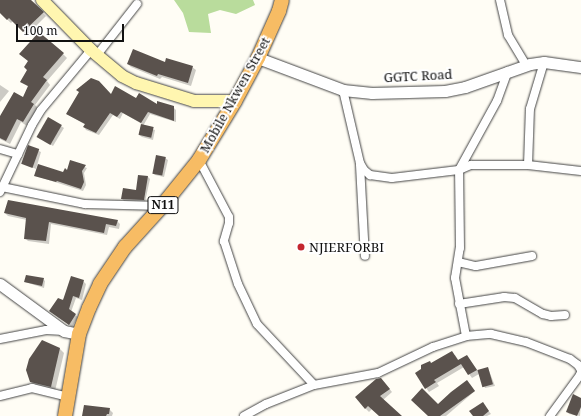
<!DOCTYPE html>
<style>
body{margin:0}
#map{position:relative;width:581px;height:416px;overflow:hidden;background:#fffdf5;font-family:"Noto Serif",serif}
div>[style]{position:absolute}
.forest>*{inset:0;background:#b9dc9c}
.shadow>*{inset:0;background:#0003}
.building>*{inset:0;background:#5a524d;transform-origin:0 0}
.roads{filter:drop-shadow(0 0 1px #444) drop-shadow(0 0 1px #444)}
.minor>*{height:8px;margin:-4px;padding:0 4px;transform-origin:4px;border-radius:4px;background:#fff}
.tertiary>*{height:11px;margin:-5.5px;padding:0 5.5px;transform-origin:5.5px;border-radius:5.5px;background:#fff}
.secondary>*{height:12px;margin:-6px;padding:0 6px;transform-origin:6px;border-radius:6px;background:#fff6b0}
.trunk>*{height:14px;margin:-7px;padding:0 7px;transform-origin:7px;border-radius:7px;background:#f7bc64}
.dots>*{width:11px;height:11px;translate:-50% -50%;box-sizing:border-box;border:2px solid #fff;border-radius:50%}
span{translate:-50% -50%;white-space:nowrap;text-align:center;line-height:1.15;-webkit-text-stroke:4px #fff;paint-order:stroke}
.shield-label span{padding:1px 3px;background:#fff;border:1px solid;border-radius:3px;-webkit-text-stroke-width:0}
.shield-label{font-size:12px;color:#111;font-weight:700}
.street-label{font-size:13px;color:#111}
.poi-label{font-size:13px;color:#111}
.left{translate:0 -50%;text-align:left}
.scale{position:absolute;left:16px;top:24px;width:108px;height:18px;box-sizing:border-box;border:2px solid #111;border-top:0;padding-left:5px;font-size:12px;line-height:14px;white-space:nowrap;color:#111;-webkit-text-stroke:3px #fff;paint-order:stroke}
</style>
<div id="map">
<div class="forest">
<div style="clip-path:polygon(174px 0,253px 0,255px 5px,236px 14px,220px 10px,208px 14px,211px 33px,189px 32px,183px 13px)"></div>
</div>
<div class="shadow">
<div style="clip-path:polygon(0 0,30px 0,46px 16px,27px 35px,13px 21px,11px 23px,0 13px)"></div>
<div style="clip-path:polygon(63px 54px,67px 58px,47px 81px,50px 85px,35px 105px,38px 108px,27px 126px,21px 122px,10px 144px,0 139px,0 117px,24px 99px,29px 87px,21px 82px)"></div>
<div style="clip-path:polygon(128px 64px,166px 64px,192px 67px,196px 70px,191px 86px,162px 77px,160px 79px,131px 67px)"></div>
<div style="clip-path:polygon(0 85px,9px 91px,0 102px)"></div>
<div style="clip-path:polygon(111px 95px,173px 107px,176px 110px,176px 122px,150px 114px,143px 126px,155px 130px,153px 140px,142px 137px,139px 135px,142px 124px,123px 113px,120px 119px,113px 115px,99px 135px,86px 130px,84px 127px,86px 125px,67px 114px)"></div>
<div style="clip-path:polygon(61px 126px,64px 128px,53px 146px,39px 137px)"></div>
<div style="clip-path:polygon(29px 147px,41px 152px,36px 169px,23px 163px)"></div>
<div style="clip-path:polygon(165px 158px,168px 160px,164px 177px,155px 175px,153px 173px)"></div>
<div style="clip-path:polygon(70px 162px,87px 168px,84px 173px,86px 185px,83px 191px,36px 176px,64px 173px,67px 172px)"></div>
<div style="clip-path:polygon(139px 176px,148px 177px,150px 179px,145px 202px,124px 201px,122px 199px,124px 189px,137px 192px)"></div>
<div style="clip-path:polygon(5px 213px,117px 221px,120px 224px,119px 229px,109px 227px,107px 235px,51px 224px,49px 244px,28px 241px,25px 238px,27px 220px,8px 216px)"></div>
<div style="clip-path:polygon(43px 279px,45px 281px,44px 288px,25px 282px)"></div>
<div style="clip-path:polygon(83px 281px,86px 284px,82px 300px,76px 298px,71px 312px,78px 317px,72px 327px,50px 311px)"></div>
<div style="clip-path:polygon(59px 348px,64px 353px,55px 391px,36px 387px,31px 382px)"></div>
<div style="clip-path:polygon(455px 355px,459px 361px,467px 356px,478px 371px,488px 368px,495px 386px,485px 388px,479px 374px,472px 378px,464px 367px,437px 383px,439px 386px,429px 392px,416px 373px,431px 364px)"></div>
<div style="clip-path:polygon(384px 382px,392px 392px,383px 400px,400px 416px,380px 416px,372px 409px,369px 412px,365px 408px)"></div>
<div style="clip-path:polygon(470px 384px,475px 391px,446px 416px,428px 416px,438px 405px)"></div>
<div style="clip-path:polygon(581px 399px,580px 416px,569px 414px,567px 411px)"></div>
<div style="clip-path:polygon(484px 405px,491px 414px,487px 416px,474px 416px)"></div>
<div style="clip-path:polygon(109px 409px,113px 413px,112px 416px,83px 416px)"></div>
</div>
<div class="building">
<div style="clip-path:polygon(0 0,31px 0,44px 12px,23px 32px,9px 18px,7px 20px,0 13px)"></div>
<div style="clip-path:polygon(39px 32px,64px 53px,43px 77px,47px 80px,31px 102px,34px 104px,23px 122px,17px 119px,6px 141px,0 138px,0 116px,14px 92px,23px 97px,28px 86px,20px 82px,27px 70px,24px 67px,28px 61px,19px 54px)"></div>
<div style="clip-path:polygon(133px 49px,165px 62px,166px 58px,193px 66px,188px 83px,158px 74px,157px 76px,127px 64px)"></div>
<div style="clip-path:polygon(91px 78px,99px 81px,111px 94px,115px 86px,136px 98px,139px 93px,157px 104px,157px 101px,174px 106px,174px 121px,148px 112px,141px 123px,121px 112px,117px 117px,110px 113px,96px 133px,83px 127px,85px 124px,66px 114px,79px 92px,76px 90px)"></div>
<div style="left:48px;top:117px;width:16px;height:23px;rotate:30deg"></div>
<div style="left:141px;top:124px;width:13px;height:11px;rotate:13deg"></div>
<div style="left:28px;top:145px;width:12px;height:20px;rotate:20deg"></div>
<div style="left:156px;top:155px;width:10px;height:19px;rotate:11deg"></div>
<div style="clip-path:polygon(70px 160px,86px 165px,82px 171px,84px 182px,81px 189px,57px 181px,56px 182px,34px 176px,38px 164px,63px 172px,65px 168px,67px 170px)"></div>
<div style="clip-path:polygon(138px 175px,148px 176px,144px 200px,121px 199px,123px 188px,136px 190px)"></div>
<div style="clip-path:polygon(8px 200px,118px 220px,116px 226px,106px 224px,104px 233px,49px 222px,46px 241px,24px 239px,26px 218px,4px 213px)"></div>
<div style="clip-path:polygon(26px 275px,44px 278px,42px 286px,24px 282px)"></div>
<div style="clip-path:polygon(71px 276px,84px 280px,79px 298px,73px 296px,69px 309px,76px 314px,69px 325px,49px 311px,58px 298px,63px 300px)"></div>
<div style="clip-path:polygon(42px 340px,60px 348px,51px 387px,30px 382px,26px 370px,29px 359px)"></div>
<div style="clip-path:polygon(452px 351px,458px 360px,467px 355px,477px 370px,468px 375px,461px 364px,434px 380px,436px 382px,425px 389px,415px 373px,421px 369px,421px 365px,430px 361px,431px 363px)"></div>
<div style="left:488px;top:367px;width:18px;height:11px;rotate:74deg"></div>
<div style="clip-path:polygon(381px 378px,390px 389px,380px 396px,402px 416px,379px 416px,368px 406px,365px 409px,355px 397px,376px 379px)"></div>
<div style="clip-path:polygon(467px 380px,475px 391px,440px 416px,428px 416px,411px 400px,422px 388px,438px 404px,451px 392px)"></div>
<div style="clip-path:polygon(573px 394px,581px 398px,581px 407px,577px 416px,566px 412px)"></div>
<div style="clip-path:polygon(483px 402px,489px 411px,483px 416px,473px 416px,469px 411px)"></div>
<div style="clip-path:polygon(84px 405px,110px 408px,109px 414px,107px 414px,106px 416px,82px 416px)"></div>
</div>
<div class="roads">
<div class="minor">
<div style="left:500px;top:0;width:36px;rotate:77deg"></div>
<div style="left:508px;top:35px;width:35px;rotate:59deg"></div>
<div style="left:97px;top:55px;width:65px;rotate:-51.9deg"></div>
<div style="left:343px;top:90px;width:75px;rotate:76.9deg"></div>
<div style="left:360px;top:163px;width:8px;rotate:60deg"></div>
<div style="left:364px;top:170px;width:8px;rotate:40deg"></div>
<div style="left:370px;top:175px;width:22px;rotate:8deg"></div>
<div style="left:392px;top:178px;width:67px;rotate:-6.8deg"></div>
<div style="left:459px;top:170px;width:13px;rotate:-23deg"></div>
<div style="left:471px;top:165px;width:57px"></div>
<div style="left:528px;top:165px;width:53px;rotate:6.5deg"></div>
<div style="left:0;top:149px;width:19px;rotate:16deg"></div>
<div style="left:199px;top:160px;width:64px;rotate:62.2deg"></div>
<div style="left:229px;top:217px;width:6px;rotate:90deg"></div>
<div style="left:229px;top:223px;width:19px;rotate:106deg"></div>
<div style="left:224px;top:241px;width:45px;rotate:72deg"></div>
<div style="left:238px;top:284px;width:44px;rotate:64.6deg"></div>
<div style="left:257px;top:324px;width:83px;rotate:46.9deg"></div>
<div style="left:360px;top:165px;width:91px;rotate:86.9deg"></div>
<div style="left:528px;top:165px;width:56px;rotate:-88deg"></div>
<div style="left:530px;top:109px;width:49px;rotate:-73.4deg"></div>
<div style="left:2px;top:187px;width:85px;rotate:11.6deg"></div>
<div style="left:85px;top:204px;width:77px;rotate:1.5deg"></div>
<div style="left:0;top:192px;width:74px;rotate:-64.5deg"></div>
<div style="left:32px;top:125px;width:17px;rotate:-59deg"></div>
<div style="left:41px;top:110px;width:78px;rotate:-50.2deg"></div>
<div style="left:458px;top:262px;width:18px;rotate:13deg"></div>
<div style="left:476px;top:266px;width:57px;rotate:-10.1deg"></div>
<div style="left:459px;top:304px;width:46px;rotate:-8.8deg"></div>
<div style="left:504px;top:297px;width:11px;rotate:5deg"></div>
<div style="left:515px;top:298px;width:32px;rotate:30deg"></div>
<div style="left:543px;top:314px;width:8px;rotate:14deg"></div>
<div style="left:551px;top:316px;width:14px;rotate:-4deg"></div>
<div style="left:466px;top:336px;width:59px;rotate:-100.7deg"></div>
<div style="left:455px;top:278px;width:30px;rotate:-81deg"></div>
<div style="left:460px;top:248px;width:78px;rotate:-90.7deg"></div>
<div style="left:459px;top:170px;width:79px;rotate:-61.2deg"></div>
<div style="left:497px;top:101px;width:32px;rotate:-70deg"></div>
<div style="left:0;top:339px;width:47px;rotate:-11.1deg"></div>
<div style="left:46px;top:330px;width:18px;rotate:3deg"></div>
<div style="left:0;top:396px;width:33px;rotate:-14deg"></div>
<div style="left:32px;top:388px;width:37px;rotate:14deg"></div>
<div style="left:244px;top:416px;width:25px;rotate:-29deg"></div>
<div style="left:266px;top:404px;width:52px;rotate:-21.6deg"></div>
<div style="left:314px;top:385px;width:65px;rotate:-10.6deg"></div>
<div style="left:378px;top:373px;width:61px;rotate:-25.3deg"></div>
<div style="left:433px;top:347px;width:35px;rotate:-18deg"></div>
<div style="left:466px;top:336px;width:25px;rotate:-5deg"></div>
<div style="left:491px;top:334px;width:36px;rotate:13deg"></div>
<div style="left:526px;top:342px;width:47px;rotate:21.1deg"></div>
<div style="left:570px;top:359px;width:10px;rotate:37deg"></div>
<div style="left:578px;top:365px;width:6px;rotate:59deg"></div>
<div style="left:550px;top:416px;width:51px;rotate:-53.8deg"></div>
<div style="left:580px;top:375px;width:3px;rotate:-72deg"></div>
</div>
<div class="tertiary">
<div style="left:258px;top:58px;width:91px;rotate:20.6deg"></div>
<div style="left:343px;top:90px;width:29px;rotate:6deg"></div>
<div style="left:372px;top:93px;width:73px;rotate:-1.6deg"></div>
<div style="left:445px;top:91px;width:20px;rotate:-11deg"></div>
<div style="left:465px;top:87px;width:69px;rotate:-19.5deg"></div>
<div style="left:530px;top:64px;width:14px;rotate:-8deg"></div>
<div style="left:544px;top:62px;width:37px;rotate:8deg"></div>
<div style="left:0;top:284px;width:79px;rotate:36.3deg"></div>
<div style="left:64px;top:331px;width:15px;rotate:11deg"></div>
</div>
<div class="secondary">
<div style="left:42px;top:0;width:70px;rotate:45.6deg"></div>
<div style="left:91px;top:50px;width:40px;rotate:40deg"></div>
<div style="left:122px;top:76px;width:16px;rotate:27deg"></div>
<div style="left:136px;top:83px;width:61px;rotate:17.2deg"></div>
<div style="left:194px;top:101px;width:41px"></div>
</div>
<div class="trunk">
<div style="left:65px;top:416px;width:83px;rotate:-80.3deg"></div>
<div style="left:79px;top:334px;width:28px;rotate:-69deg"></div>
<div style="left:89px;top:308px;width:26px;rotate:-65deg"></div>
<div style="left:100px;top:284px;width:45px;rotate:-56deg"></div>
<div style="left:125px;top:247px;width:55px;rotate:-47.9deg"></div>
<div style="left:162px;top:206px;width:59px;rotate:-51.2deg"></div>
<div style="left:199px;top:160px;width:69px;rotate:-58.6deg"></div>
<div style="left:235px;top:101px;width:49px;rotate:-61.9deg"></div>
<div style="left:258px;top:58px;width:51px;rotate:-65.9deg"></div>
<div style="left:279px;top:11px;width:11px;rotate:-75deg"></div>
</div>
</div>
<div class="dots">
<div style="left:301px;top:247px;background:#c4262e"></div>
</div>
<div class="shield-label">
<span style="left:163px;top:205px">N11</span>
</div>
<div class="street-label">
<span style="left:418px;top:76px;rotate:-3deg">GGTC Road</span>
<span style="left:235px;top:95px;rotate:-61deg">Mobile Nkwen Street</span>
</div>
<div class="poi-label">
<span class="left" style="left:309px;top:247px">NJIERFORBI</span>
</div>
<div class="scale">100 m</div>
</div>
